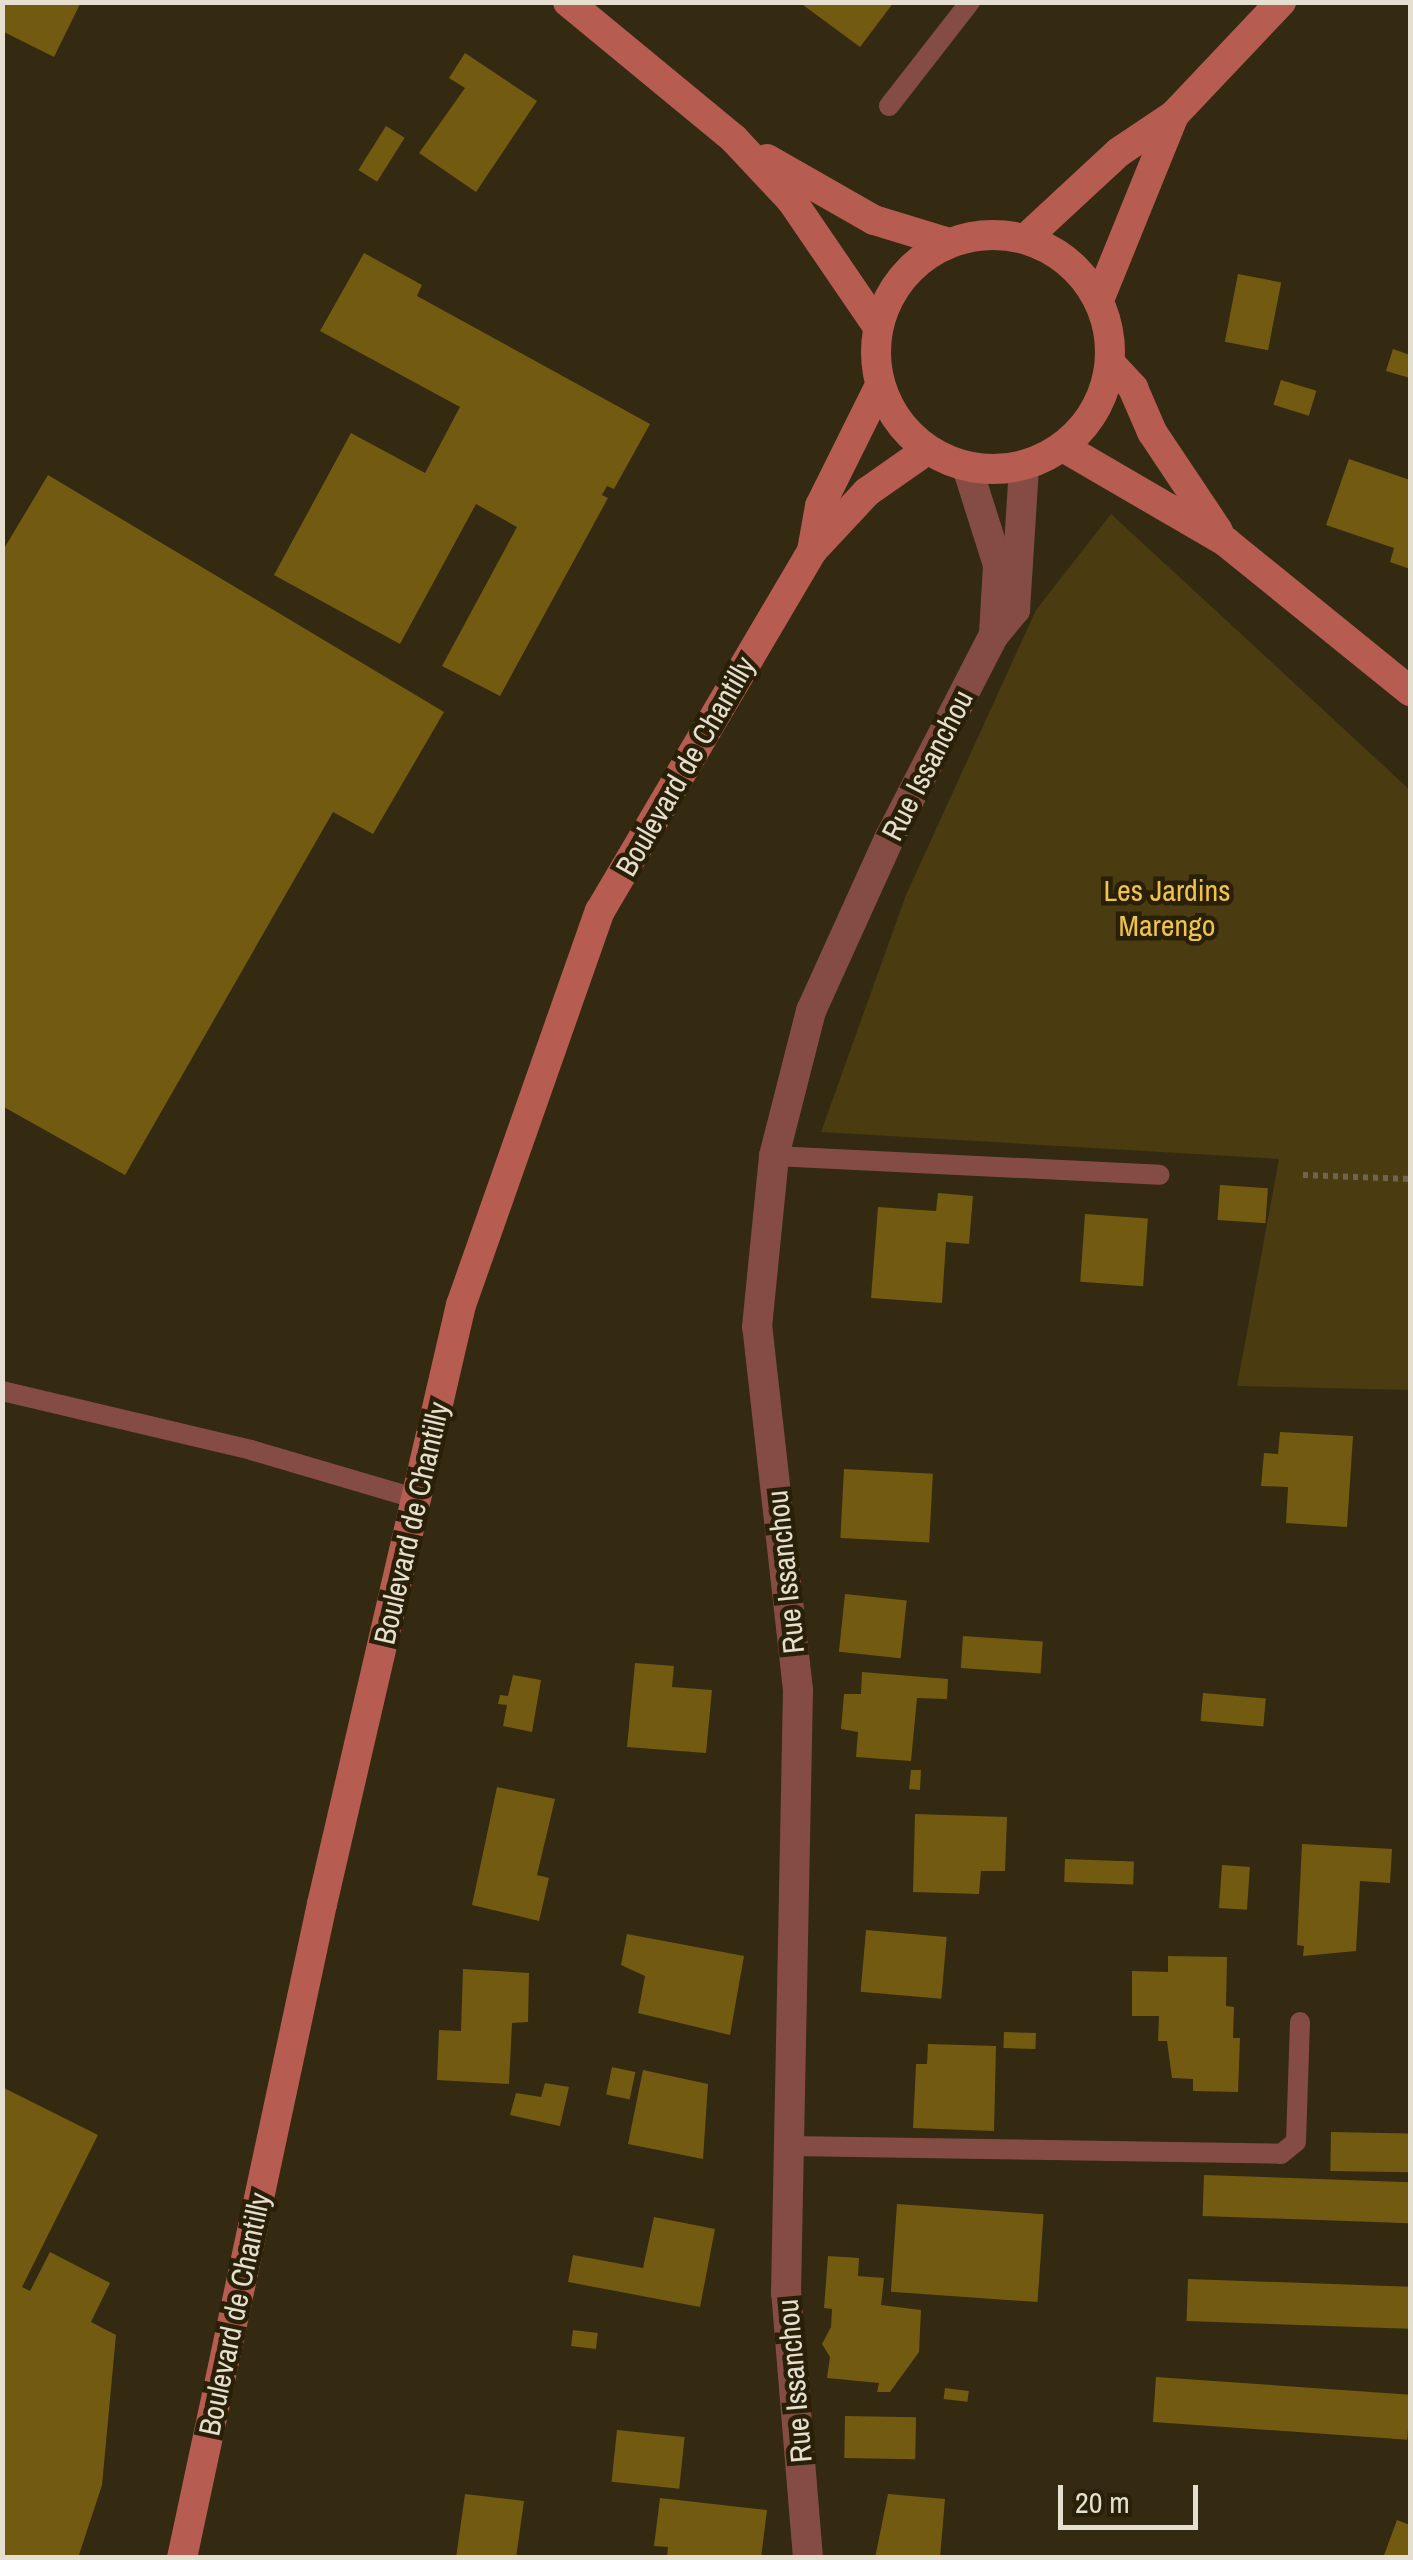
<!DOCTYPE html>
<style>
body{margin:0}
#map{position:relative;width:1413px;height:2560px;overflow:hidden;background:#332a11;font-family:"Archivo Narrow",sans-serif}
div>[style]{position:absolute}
.green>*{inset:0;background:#4a3b10}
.building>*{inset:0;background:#735a11;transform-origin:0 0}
.path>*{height:6px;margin-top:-3px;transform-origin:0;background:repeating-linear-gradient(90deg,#6d654f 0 5px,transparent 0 10px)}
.lane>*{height:20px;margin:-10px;padding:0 10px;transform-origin:10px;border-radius:10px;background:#854c44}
.street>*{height:30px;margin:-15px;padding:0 15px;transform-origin:15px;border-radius:15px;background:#854c44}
.secondary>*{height:30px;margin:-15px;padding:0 15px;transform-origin:15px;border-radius:15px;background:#b65c51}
.secondary>.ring{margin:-15px;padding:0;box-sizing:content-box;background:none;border:30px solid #b65c51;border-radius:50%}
span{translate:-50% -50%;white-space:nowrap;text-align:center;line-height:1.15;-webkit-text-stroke:9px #292007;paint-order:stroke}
.street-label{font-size:30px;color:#e5dfd0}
.park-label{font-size:30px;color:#f0c349}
.frame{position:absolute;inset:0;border:5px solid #e5dfd0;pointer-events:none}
.scale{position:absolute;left:1058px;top:2485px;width:140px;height:45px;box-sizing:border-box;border:5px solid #e5dfd0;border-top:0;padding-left:12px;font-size:30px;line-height:35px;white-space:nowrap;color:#e5dfd0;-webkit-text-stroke:8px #292007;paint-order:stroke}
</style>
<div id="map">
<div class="green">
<div style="clip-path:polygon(1111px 514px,1410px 790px,1410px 1390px,1237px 1386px,1279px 1159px,821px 1132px,906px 895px,1036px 610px)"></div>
</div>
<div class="building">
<div style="clip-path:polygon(2px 2px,81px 2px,54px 57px,2px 31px)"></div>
<div style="clip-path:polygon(799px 2px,894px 2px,860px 47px)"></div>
<div style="clip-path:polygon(465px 53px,537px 101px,476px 192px,419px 153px,465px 88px,449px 78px)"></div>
<div style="left:386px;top:126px;width:22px;height:52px;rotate:32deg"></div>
<div style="clip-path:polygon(364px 253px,422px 285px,417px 296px,650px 424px,614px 489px,607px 486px,602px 495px,608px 498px,500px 696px,442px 666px,517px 527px,476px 504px,400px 644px,274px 575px,351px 433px,425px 473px,460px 407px,320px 331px)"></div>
<div style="left:1238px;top:274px;width:44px;height:69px;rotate:11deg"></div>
<div style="clip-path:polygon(1393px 349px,1410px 355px,1410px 378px,1386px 371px)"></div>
<div style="left:1281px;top:380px;width:37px;height:26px;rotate:17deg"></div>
<div style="clip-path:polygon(1349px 459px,1410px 480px,1410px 569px,1390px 562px,1394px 548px,1326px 525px)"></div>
<div style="clip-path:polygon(48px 475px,444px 712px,373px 834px,333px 812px,125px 1175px,2px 1106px,2px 552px)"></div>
<div style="left:1220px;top:1185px;width:48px;height:35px;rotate:4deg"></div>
<div style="clip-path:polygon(938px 1193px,973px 1196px,969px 1244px,946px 1242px,942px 1303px,871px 1298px,878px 1207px,936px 1211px)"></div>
<div style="left:1085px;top:1214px;width:63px;height:68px;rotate:4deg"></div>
<div style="clip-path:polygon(1280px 1432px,1353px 1436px,1347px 1527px,1286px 1523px,1288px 1487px,1261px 1486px,1264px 1453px,1278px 1454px)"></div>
<div style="left:844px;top:1469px;width:89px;height:69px;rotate:3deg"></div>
<div style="left:845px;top:1594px;width:62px;height:58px;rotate:6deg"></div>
<div style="left:963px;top:1636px;width:80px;height:32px;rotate:4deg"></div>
<div style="clip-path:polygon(635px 1663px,674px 1666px,672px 1687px,712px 1690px,706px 1753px,627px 1747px)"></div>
<div style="clip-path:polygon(862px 1672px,948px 1679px,947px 1699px,917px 1698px,911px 1761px,856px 1757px,858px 1732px,841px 1729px,844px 1694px,861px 1694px)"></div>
<div style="clip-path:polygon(513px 1675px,541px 1680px,532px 1732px,503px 1726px,507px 1705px,498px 1704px,500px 1695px,508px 1696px)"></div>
<div style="left:1203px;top:1693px;width:63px;height:28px;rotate:5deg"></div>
<div style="clip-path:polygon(911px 1770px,921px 1770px,920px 1790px,909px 1789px)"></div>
<div style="clip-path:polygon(497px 1787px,555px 1799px,537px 1875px,549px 1878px,539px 1921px,472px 1905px)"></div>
<div style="clip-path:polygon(915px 1814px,1007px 1817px,1005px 1871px,981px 1871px,979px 1894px,913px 1892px)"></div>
<div style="clip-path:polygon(1302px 1844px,1392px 1849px,1390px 1883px,1360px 1881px,1356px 1951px,1303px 1956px,1304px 1946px,1297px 1945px)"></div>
<div style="left:1065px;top:1859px;width:69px;height:23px;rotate:2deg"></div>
<div style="left:1222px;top:1865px;width:28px;height:43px;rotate:4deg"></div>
<div style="left:866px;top:1930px;width:81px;height:62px;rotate:5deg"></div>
<div style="clip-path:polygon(627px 1934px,744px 1956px,730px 2035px,638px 2013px,645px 1976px,621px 1965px)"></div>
<div style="clip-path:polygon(1168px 1956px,1227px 1957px,1226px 2006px,1234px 2007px,1233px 2038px,1240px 2038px,1238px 2092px,1193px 2091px,1193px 2079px,1172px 2078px,1167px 2041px,1158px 2041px,1159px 2016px,1132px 2016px,1132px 1971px,1168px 1972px)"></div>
<div style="clip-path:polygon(463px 1969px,529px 1973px,528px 2022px,512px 2023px,509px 2084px,437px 2080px,439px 2030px,461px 2031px)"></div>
<div style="left:1004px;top:2032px;width:32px;height:16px;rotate:2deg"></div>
<div style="clip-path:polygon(928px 2044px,996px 2046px,994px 2131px,913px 2128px,916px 2064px,927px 2064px)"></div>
<div style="left:612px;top:2067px;width:24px;height:28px;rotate:12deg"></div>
<div style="clip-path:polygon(643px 2070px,708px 2084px,703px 2159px,628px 2144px)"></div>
<div style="clip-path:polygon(545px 2083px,569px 2087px,560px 2126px,510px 2115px,516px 2093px,541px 2097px)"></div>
<div style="clip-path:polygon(2px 2087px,98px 2135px,22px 2287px,30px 2291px,50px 2252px,110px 2283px,91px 2322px,116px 2335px,102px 2485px,78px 2558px,2px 2558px)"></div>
<div style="left:1331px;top:2132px;width:79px;height:39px;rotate:1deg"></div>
<div style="left:1204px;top:2175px;width:206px;height:41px;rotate:2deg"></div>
<div style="left:897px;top:2204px;width:147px;height:88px;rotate:4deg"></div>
<div style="clip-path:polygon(654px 2217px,715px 2229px,700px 2307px,568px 2282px,573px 2255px,643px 2268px)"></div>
<div style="clip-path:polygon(828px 2256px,859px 2258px,858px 2276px,884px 2278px,881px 2305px,921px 2310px,919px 2352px,890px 2392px,877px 2392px,879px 2383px,827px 2378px,830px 2357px,822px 2344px,831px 2327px,832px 2309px,824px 2308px)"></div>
<div style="left:1188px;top:2279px;width:222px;height:42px;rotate:2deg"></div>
<div style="left:573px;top:2330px;width:25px;height:16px;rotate:7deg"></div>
<div style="left:1156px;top:2377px;width:255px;height:45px;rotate:4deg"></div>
<div style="left:945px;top:2388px;width:24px;height:11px;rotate:7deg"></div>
<div style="left:845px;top:2416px;width:71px;height:42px;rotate:1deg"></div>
<div style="left:617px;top:2430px;width:68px;height:52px;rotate:6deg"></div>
<div style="clip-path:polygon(465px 2494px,524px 2501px,516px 2558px,456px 2558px)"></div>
<div style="clip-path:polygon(888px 2494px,945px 2499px,940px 2558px,875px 2558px)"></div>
<div style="clip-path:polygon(660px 2498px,767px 2510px,761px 2558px,667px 2558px,668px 2547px,654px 2546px)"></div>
<div style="clip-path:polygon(1397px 2520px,1410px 2525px,1410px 2558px,1383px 2558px)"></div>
</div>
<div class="path">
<div style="left:1303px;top:1175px;width:107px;rotate:2.1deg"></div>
</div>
<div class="lane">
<div style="left:889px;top:106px;width:132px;rotate:-52.1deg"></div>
<div style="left:774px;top:1156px;width:386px;rotate:2.8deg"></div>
<div style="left:2px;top:1391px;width:256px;rotate:13.3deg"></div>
<div style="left:251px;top:1450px;width:174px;rotate:16.4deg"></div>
<div style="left:789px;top:2146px;width:492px;rotate:0.9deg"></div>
<div style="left:1281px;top:2154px;width:19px;rotate:-39deg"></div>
<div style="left:1296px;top:2142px;width:120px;rotate:-88.1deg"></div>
</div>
<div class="street">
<div style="left:967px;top:467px;width:103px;rotate:72.4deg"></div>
<div style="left:998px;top:565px;width:69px;rotate:93.3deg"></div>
<div style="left:808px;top:2558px;width:266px;rotate:-94.7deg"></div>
<div style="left:786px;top:2293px;width:603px;rotate:-88.86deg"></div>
<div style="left:798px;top:1690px;width:365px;rotate:-96.4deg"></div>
<div style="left:757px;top:1327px;width:172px;rotate:-84.3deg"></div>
<div style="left:774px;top:1156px;width:150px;rotate:-75.7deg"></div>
<div style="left:811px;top:1011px;width:191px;rotate:-65.6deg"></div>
<div style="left:890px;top:837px;width:227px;rotate:-62.8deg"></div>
<div style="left:994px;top:635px;width:33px;rotate:-50deg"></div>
<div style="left:1015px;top:610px;width:144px;rotate:-86.4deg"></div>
</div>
<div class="secondary">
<div style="left:568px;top:2px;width:215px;rotate:39.5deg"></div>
<div style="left:734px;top:139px;width:85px;rotate:46.9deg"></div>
<div style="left:792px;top:201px;width:153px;rotate:55.7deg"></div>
<div style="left:767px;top:159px;width:123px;rotate:29.7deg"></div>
<div style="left:874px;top:220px;width:78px;rotate:17deg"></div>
<div class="ring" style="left:876px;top:235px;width:204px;height:204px"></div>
<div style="left:1025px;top:239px;width:128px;rotate:-42.8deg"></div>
<div style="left:1119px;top:152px;width:66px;rotate:-33.9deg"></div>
<div style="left:1174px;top:115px;width:156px;rotate:-46.6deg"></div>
<div style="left:1099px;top:300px;width:200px;rotate:-67.9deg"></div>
<div style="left:1111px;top:364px;width:33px;rotate:47deg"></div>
<div style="left:1133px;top:388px;width:48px;rotate:66.6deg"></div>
<div style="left:1152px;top:432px;width:119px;rotate:56.3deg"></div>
<div style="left:1063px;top:447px;width:189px;rotate:30.2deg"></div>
<div style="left:1226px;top:542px;width:237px;rotate:39deg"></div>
<div style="left:812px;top:551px;width:46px;rotate:-79.9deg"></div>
<div style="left:820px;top:506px;width:135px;rotate:-63.6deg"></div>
<div style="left:182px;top:2558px;width:669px;rotate:-77.92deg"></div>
<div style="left:322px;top:1904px;width:615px;rotate:-76.94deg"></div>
<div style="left:461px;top:1305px;width:418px;rotate:-70.6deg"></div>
<div style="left:600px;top:911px;width:418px;rotate:-59.5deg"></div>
<div style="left:812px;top:551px;width:81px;rotate:-47deg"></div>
<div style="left:867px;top:492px;width:73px;rotate:-35deg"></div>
</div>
<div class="street-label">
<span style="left:927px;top:765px;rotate:-63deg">Rue Issanchou</span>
<span style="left:685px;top:766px;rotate:-60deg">Boulevard de Chantilly</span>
<span style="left:411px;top:1523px;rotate:-77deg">Boulevard de Chantilly</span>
<span style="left:785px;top:1572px;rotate:-96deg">Rue Issanchou</span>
<span style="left:234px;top:2314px;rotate:-78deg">Boulevard de Chantilly</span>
<span style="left:794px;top:2381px;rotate:-95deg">Rue Issanchou</span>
</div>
<div class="park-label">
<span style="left:1167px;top:907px">Les Jardins<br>Marengo</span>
</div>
<div class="frame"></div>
<div class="scale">20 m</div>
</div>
